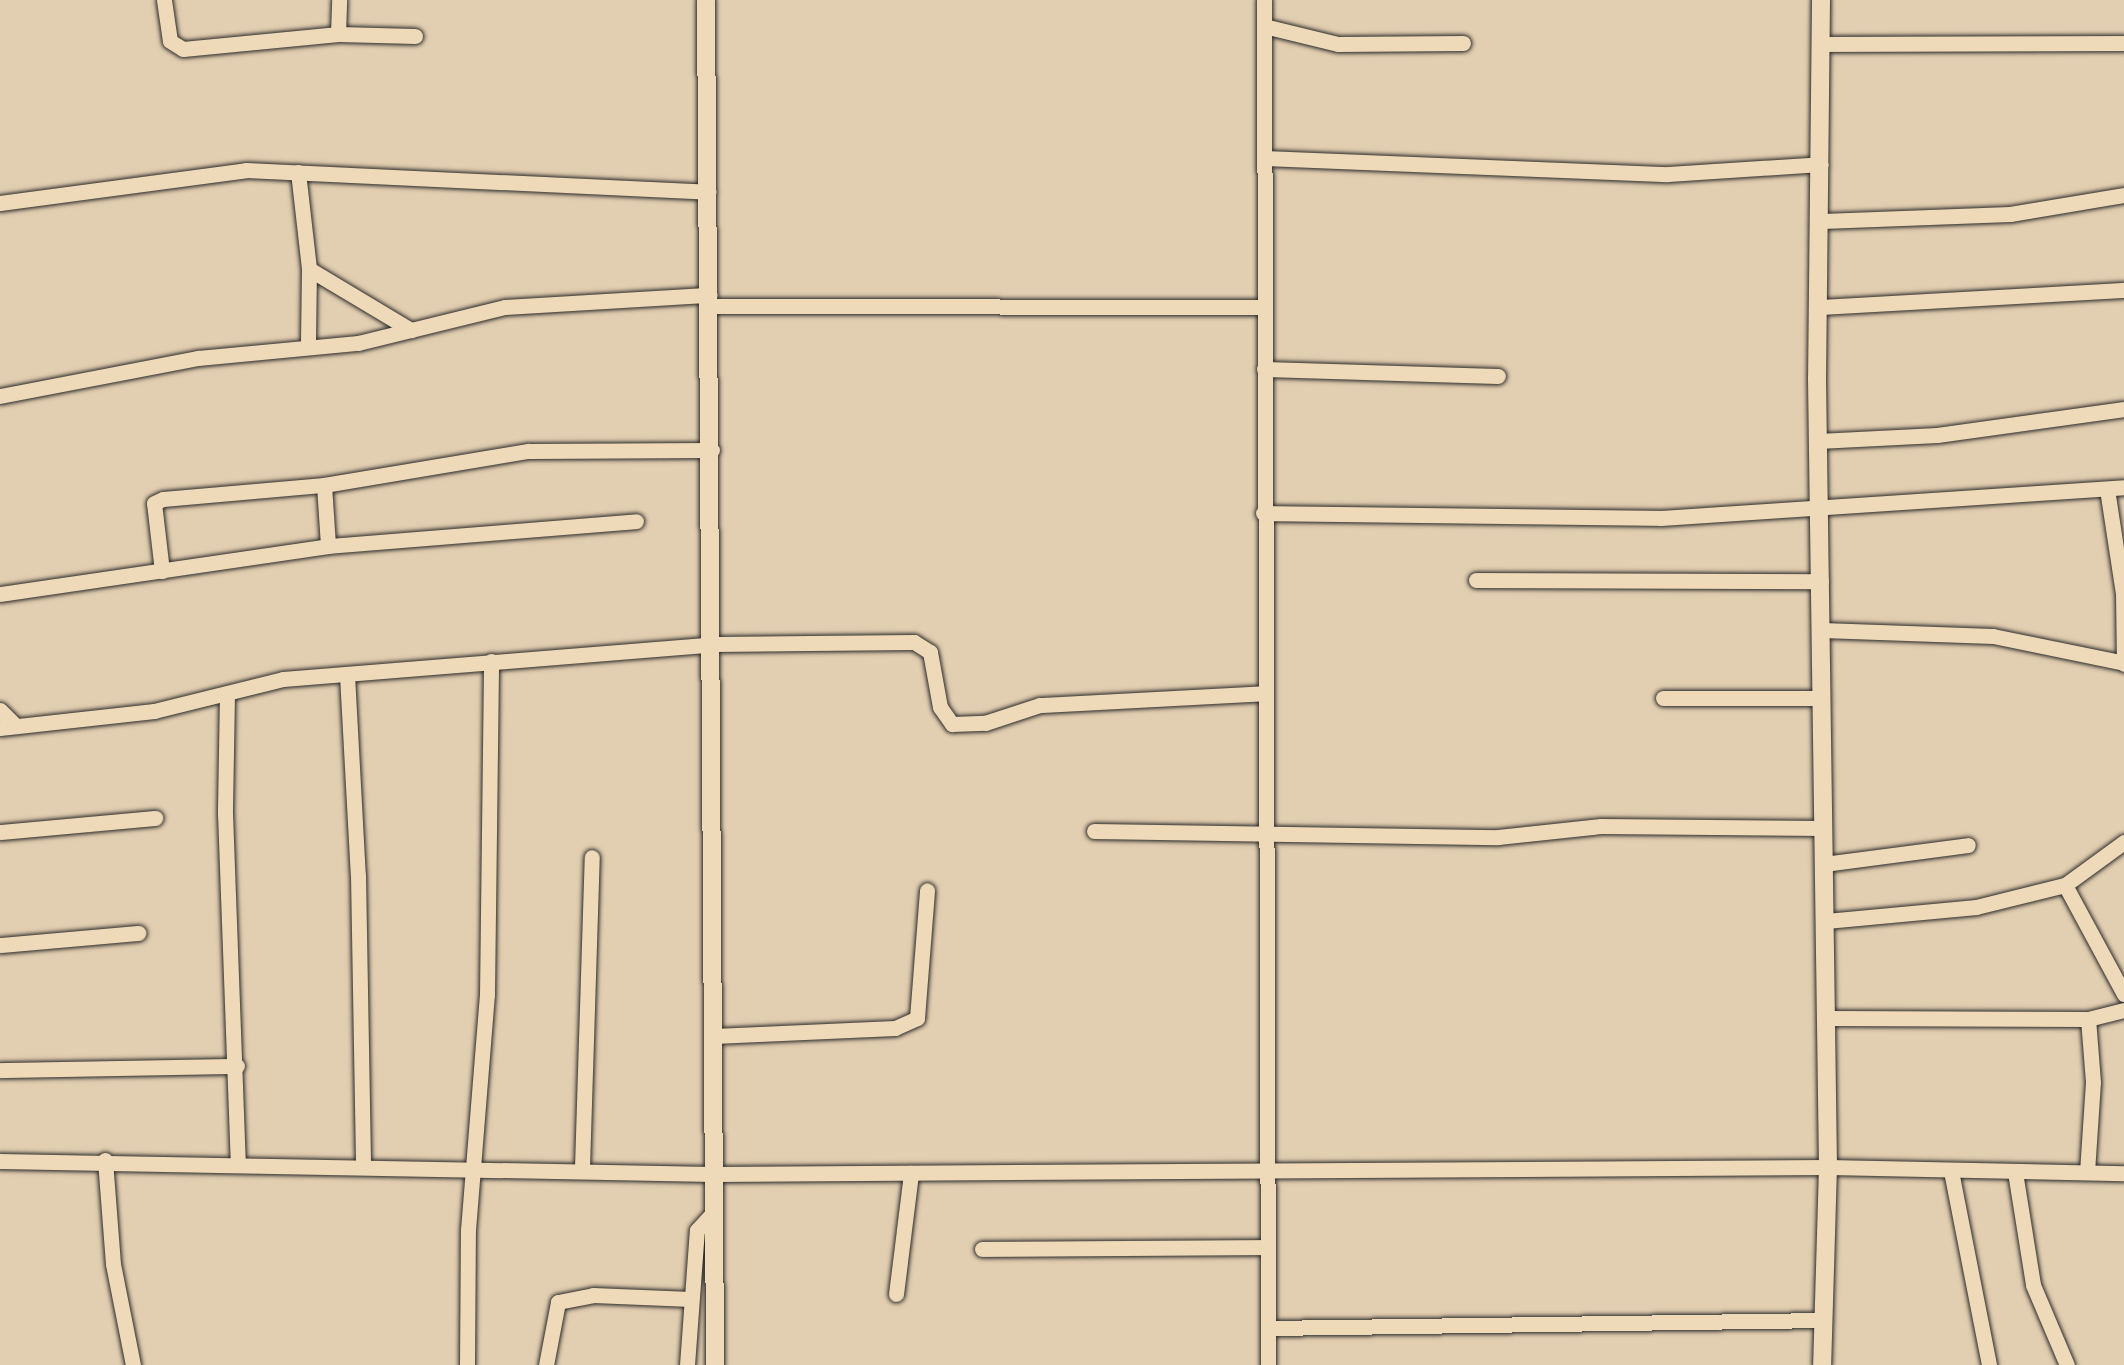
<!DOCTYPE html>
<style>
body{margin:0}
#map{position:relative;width:2124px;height:1365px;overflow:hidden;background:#e2ceb0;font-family:"Gochi Hand",sans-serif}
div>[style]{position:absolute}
.roads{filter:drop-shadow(0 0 2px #2b2b2b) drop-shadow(0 0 2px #2b2b2b)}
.minor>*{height:15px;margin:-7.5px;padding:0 7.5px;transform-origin:7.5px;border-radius:7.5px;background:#eed9b8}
.tertiary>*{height:18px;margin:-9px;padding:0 9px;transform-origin:9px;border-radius:9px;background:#eed9b8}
span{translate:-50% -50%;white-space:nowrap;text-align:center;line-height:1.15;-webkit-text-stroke:9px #eed9b8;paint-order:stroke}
</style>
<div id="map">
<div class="roads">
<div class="minor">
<div style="left:164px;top:0;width:41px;rotate:81.7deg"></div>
<div style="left:170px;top:41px;width:15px;rotate:32deg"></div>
<div style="left:183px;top:49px;width:156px;rotate:-5.5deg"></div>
<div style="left:338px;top:34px;width:77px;rotate:1.5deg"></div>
<div style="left:1264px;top:0;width:1365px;rotate:89.83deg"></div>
<div style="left:1264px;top:26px;width:76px;rotate:13.7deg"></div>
<div style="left:1338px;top:44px;width:125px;rotate:-0.5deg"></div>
<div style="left:338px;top:34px;width:34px;rotate:-88deg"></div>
<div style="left:1822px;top:44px;width:302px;rotate:-0.2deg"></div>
<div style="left:1264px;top:158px;width:404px;rotate:2.3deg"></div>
<div style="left:1668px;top:174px;width:153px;rotate:-3.7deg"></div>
<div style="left:298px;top:172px;width:98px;rotate:83.5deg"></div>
<div style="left:309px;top:269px;width:76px;rotate:90.8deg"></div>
<div style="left:0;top:203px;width:248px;rotate:-7.6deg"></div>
<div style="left:246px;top:170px;width:463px;rotate:2.7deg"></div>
<div style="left:1822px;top:221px;width:188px;rotate:-2.1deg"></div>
<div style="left:2010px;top:214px;width:116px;rotate:-9.5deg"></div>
<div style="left:309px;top:269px;width:119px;rotate:30.9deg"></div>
<div style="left:711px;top:306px;width:553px;rotate:0.1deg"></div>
<div style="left:1819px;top:307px;width:305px;rotate:-3.2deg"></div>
<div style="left:1264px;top:369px;width:234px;rotate:1.7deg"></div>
<div style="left:0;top:396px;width:202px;rotate:-10.9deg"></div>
<div style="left:198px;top:358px;width:161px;rotate:-5.4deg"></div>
<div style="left:358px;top:343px;width:151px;rotate:-13.8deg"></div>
<div style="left:505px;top:307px;width:205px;rotate:-3.4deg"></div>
<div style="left:1818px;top:441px;width:119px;rotate:-2.9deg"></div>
<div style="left:1937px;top:435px;width:189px;rotate:-7.9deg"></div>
<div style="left:324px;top:485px;width:61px;rotate:86.2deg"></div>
<div style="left:2107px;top:489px;width:105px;rotate:81.3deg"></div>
<div style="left:2123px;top:593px;width:71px;rotate:89.2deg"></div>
<div style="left:1263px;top:513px;width:398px;rotate:0.7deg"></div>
<div style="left:1661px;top:518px;width:464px;rotate:-3.8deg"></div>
<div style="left:162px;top:571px;width:68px;rotate:-96.7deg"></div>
<div style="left:154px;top:503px;width:10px;rotate:-24deg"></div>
<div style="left:163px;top:499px;width:162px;rotate:-5deg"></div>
<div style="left:324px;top:485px;width:207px;rotate:-9.5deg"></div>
<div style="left:528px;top:451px;width:184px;rotate:-0.3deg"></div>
<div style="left:1476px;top:580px;width:345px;rotate:0.2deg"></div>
<div style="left:0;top:594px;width:331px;rotate:-8.3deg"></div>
<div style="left:328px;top:546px;width:309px;rotate:-4.6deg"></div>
<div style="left:1822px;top:630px;width:171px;rotate:2deg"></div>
<div style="left:1993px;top:636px;width:134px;rotate:11.6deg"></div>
<div style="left:347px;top:675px;width:200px;rotate:86.9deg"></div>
<div style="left:358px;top:875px;width:291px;rotate:89deg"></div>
<div style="left:227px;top:694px;width:119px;rotate:91deg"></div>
<div style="left:225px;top:813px;width:349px;rotate:87.9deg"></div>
<div style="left:1663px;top:698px;width:158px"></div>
<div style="left:0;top:710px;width:21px;rotate:45deg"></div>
<div style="left:0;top:728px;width:155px;rotate:-6.3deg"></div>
<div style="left:154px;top:711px;width:133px;rotate:-13.9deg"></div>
<div style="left:283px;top:679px;width:433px;rotate:-4.6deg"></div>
<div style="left:715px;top:644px;width:199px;rotate:-0.6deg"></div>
<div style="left:914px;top:642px;width:19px;rotate:32deg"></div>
<div style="left:930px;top:652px;width:56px;rotate:79.7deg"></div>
<div style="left:940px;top:707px;width:21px;rotate:55deg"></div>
<div style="left:952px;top:724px;width:33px;rotate:-2deg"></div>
<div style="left:985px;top:723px;width:58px;rotate:-18.1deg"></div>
<div style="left:1040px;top:705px;width:226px;rotate:-3deg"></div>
<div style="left:1094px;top:831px;width:404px;rotate:0.9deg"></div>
<div style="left:1498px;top:837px;width:104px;rotate:-6.1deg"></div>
<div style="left:1601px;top:826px;width:221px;rotate:0.5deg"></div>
<div style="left:0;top:832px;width:156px;rotate:-5.2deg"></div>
<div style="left:1824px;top:864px;width:145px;rotate:-7.5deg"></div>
<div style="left:2065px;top:885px;width:124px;rotate:61.6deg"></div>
<div style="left:1826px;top:921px;width:151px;rotate:-5.3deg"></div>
<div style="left:1976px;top:907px;width:92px;rotate:-13.9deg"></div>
<div style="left:2065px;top:885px;width:73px;rotate:-36.1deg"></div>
<div style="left:0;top:945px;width:139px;rotate:-5deg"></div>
<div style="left:1827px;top:1018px;width:261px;rotate:0.2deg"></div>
<div style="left:2088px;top:1019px;width:37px;rotate:-14deg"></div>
<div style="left:714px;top:1036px;width:181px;rotate:-2.5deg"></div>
<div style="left:895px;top:1028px;width:24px;rotate:-24deg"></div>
<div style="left:917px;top:1018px;width:128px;rotate:-85.5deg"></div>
<div style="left:0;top:1070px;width:237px;rotate:-1deg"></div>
<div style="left:105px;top:1160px;width:104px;rotate:85.6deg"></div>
<div style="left:113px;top:1264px;width:103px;rotate:78.8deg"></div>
<div style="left:0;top:1161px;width:713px;rotate:1.04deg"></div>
<div style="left:713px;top:1174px;width:1115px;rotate:-0.36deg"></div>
<div style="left:1828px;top:1167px;width:296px;rotate:1.2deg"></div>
<div style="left:582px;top:1167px;width:310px;rotate:-88.2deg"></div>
<div style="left:1951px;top:1171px;width:198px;rotate:78.9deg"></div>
<div style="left:2015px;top:1172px;width:114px;rotate:80.9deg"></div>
<div style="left:2033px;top:1285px;width:87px;rotate:67deg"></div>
<div style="left:2087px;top:1172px;width:90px;rotate:-86.2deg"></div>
<div style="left:2093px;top:1082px;width:63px;rotate:-94.5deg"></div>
<div style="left:982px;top:1249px;width:286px;rotate:-0.4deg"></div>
<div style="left:896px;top:1294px;width:122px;rotate:-82.9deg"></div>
<div style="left:1268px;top:1328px;width:556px;rotate:-0.82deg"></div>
<div style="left:467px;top:1365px;width:135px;rotate:-89.6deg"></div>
<div style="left:468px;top:1230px;width:236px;rotate:-85.4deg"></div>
<div style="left:487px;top:995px;width:334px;rotate:-89.3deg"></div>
<div style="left:546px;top:1365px;width:64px;rotate:-79.2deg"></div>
<div style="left:558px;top:1302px;width:36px;rotate:-11deg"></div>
<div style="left:593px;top:1295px;width:98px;rotate:2.3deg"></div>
<div style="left:687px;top:1365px;width:135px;rotate:-85.8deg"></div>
<div style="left:697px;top:1230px;width:25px;rotate:-47deg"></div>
</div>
<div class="tertiary">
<div style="left:706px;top:0;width:1365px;rotate:89.62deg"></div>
<div style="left:1821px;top:0;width:379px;rotate:90.6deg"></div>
<div style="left:1817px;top:379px;width:788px;rotate:89.2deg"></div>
<div style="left:1828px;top:1167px;width:198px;rotate:91.7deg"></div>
</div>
</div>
</div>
